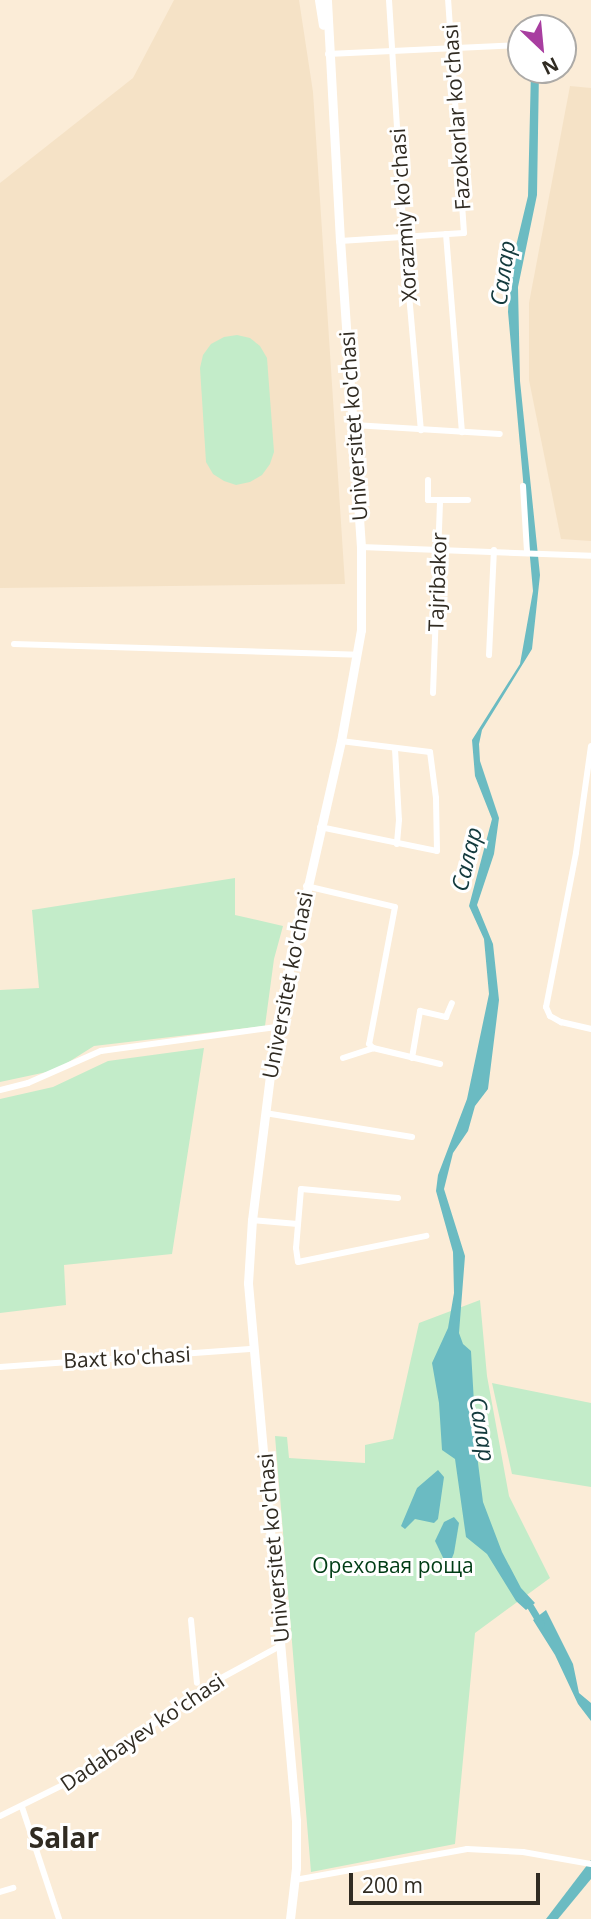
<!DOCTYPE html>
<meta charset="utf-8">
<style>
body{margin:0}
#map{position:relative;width:591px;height:1919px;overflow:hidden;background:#fbecd7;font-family:"Open Sans",sans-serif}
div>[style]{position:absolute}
.built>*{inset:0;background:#f5e2c6}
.green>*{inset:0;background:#c3ecc9}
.water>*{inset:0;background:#6bbbc2}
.canal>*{height:7px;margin:-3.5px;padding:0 3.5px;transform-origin:3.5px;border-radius:3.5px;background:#6bbbc2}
.street>*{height:6px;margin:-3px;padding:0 3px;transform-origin:3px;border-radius:3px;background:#fff}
.secondary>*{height:9px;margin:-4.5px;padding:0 4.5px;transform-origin:4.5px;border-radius:4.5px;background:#fff}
span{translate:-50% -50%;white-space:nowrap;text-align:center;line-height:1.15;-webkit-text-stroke:6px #fff;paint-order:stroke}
.street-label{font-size:21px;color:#302b22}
.park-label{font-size:21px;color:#003c15}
.water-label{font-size:23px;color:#133a3d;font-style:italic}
.district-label{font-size:28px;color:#302b22;font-weight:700}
.north{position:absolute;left:507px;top:14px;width:70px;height:70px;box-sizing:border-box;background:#fff;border:2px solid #acaaa7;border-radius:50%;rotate:154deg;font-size:19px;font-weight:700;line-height:28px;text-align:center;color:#302b22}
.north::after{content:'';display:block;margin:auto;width:24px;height:32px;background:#a83ea0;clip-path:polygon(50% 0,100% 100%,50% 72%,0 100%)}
.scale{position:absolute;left:349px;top:1873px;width:191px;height:32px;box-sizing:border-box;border:4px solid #302b22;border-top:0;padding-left:9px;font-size:21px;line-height:24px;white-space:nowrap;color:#302b22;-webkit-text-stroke:5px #fff;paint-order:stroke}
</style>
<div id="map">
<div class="built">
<div style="clip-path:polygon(174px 0,299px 0,313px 92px,345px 584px,0 588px,0 183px,133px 78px)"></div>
<div style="clip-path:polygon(570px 86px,591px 88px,591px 541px,561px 539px,529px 380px,529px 303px)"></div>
</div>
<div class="green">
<div style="clip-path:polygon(237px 335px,250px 338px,260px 346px,267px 358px,274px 452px,270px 464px,262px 475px,250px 482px,236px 485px,224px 481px,213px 474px,206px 462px,200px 368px,203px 355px,211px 344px,224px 337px)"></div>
<div style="clip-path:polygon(235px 878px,235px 915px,283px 926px,274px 959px,265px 1026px,94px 1046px,56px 1070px,0 1082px,0 990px,39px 988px,32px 910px)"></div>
<div style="clip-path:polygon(204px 1048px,172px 1254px,64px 1265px,66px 1305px,0 1313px,0 1099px,53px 1087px,108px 1061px)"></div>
<div style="clip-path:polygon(480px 1300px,487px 1376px,509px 1496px,550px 1578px,475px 1633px,455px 1844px,311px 1872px,275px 1436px,287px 1437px,289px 1458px,365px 1463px,365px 1445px,393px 1439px,419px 1323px)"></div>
<div style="clip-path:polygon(492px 1383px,591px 1403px,591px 1487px,512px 1474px)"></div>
</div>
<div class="water">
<div style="clip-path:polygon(531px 70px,539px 70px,537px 195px,518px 287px,520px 381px,540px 575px,532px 649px,482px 730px,479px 744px,480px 761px,499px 818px,494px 854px,477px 905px,493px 944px,499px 1000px,488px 1089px,475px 1106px,468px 1131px,453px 1153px,444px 1189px,465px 1256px,459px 1333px,463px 1344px,471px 1351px,477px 1455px,483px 1502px,502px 1552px,521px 1588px,535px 1603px,526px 1610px,516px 1601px,487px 1554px,466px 1537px,455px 1459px,442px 1450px,439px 1403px,432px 1363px,448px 1328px,454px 1293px,453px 1252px,436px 1191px,438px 1175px,467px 1099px,489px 994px,484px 939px,469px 906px,492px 819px,475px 776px,472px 740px,520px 664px,533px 591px,508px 312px,510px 271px,528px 196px)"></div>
<div style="clip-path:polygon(438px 1470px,444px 1477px,438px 1519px,434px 1523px,415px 1519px,405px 1529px,401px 1526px,417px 1488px)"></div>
<div style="clip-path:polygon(454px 1517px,459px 1523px,454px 1553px,448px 1568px,435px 1541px,444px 1522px)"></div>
<div style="clip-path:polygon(546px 1610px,573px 1664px,579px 1693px,591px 1703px,591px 1721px,578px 1704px,555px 1655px,533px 1620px)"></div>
<div style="clip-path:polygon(591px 1860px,591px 1879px,558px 1919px,546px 1919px)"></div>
</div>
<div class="canal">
<div style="left:527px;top:1601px;width:27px;rotate:59deg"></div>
</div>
<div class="street">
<div style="left:389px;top:0;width:237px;rotate:86.4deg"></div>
<div style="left:404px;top:237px;width:194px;rotate:85deg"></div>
<div style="left:328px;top:54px;width:193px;rotate:-2.7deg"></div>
<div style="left:446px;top:234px;width:199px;rotate:85.4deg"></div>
<div style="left:340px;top:241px;width:124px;rotate:-3.7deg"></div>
<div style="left:464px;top:233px;width:234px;rotate:-93.9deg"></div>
<div style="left:354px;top:425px;width:146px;rotate:3.5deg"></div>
<div style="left:428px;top:480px;width:20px;rotate:90deg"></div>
<div style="left:428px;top:500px;width:12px"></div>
<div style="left:523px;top:486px;width:66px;rotate:86.5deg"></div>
<div style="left:361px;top:547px;width:230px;rotate:2.2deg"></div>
<div style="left:14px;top:644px;width:344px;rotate:1.8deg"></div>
<div style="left:489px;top:655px;width:105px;rotate:-87.3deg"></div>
<div style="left:433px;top:693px;width:193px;rotate:-87.9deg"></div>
<div style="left:440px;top:500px;width:28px"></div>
<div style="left:591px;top:746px;width:108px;rotate:98deg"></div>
<div style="left:576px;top:853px;width:157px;rotate:101deg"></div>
<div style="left:546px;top:1007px;width:10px;rotate:66deg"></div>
<div style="left:550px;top:1016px;width:13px;rotate:29deg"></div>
<div style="left:561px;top:1022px;width:31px;rotate:13deg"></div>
<div style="left:395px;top:749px;width:71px;rotate:86.8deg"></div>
<div style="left:399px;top:820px;width:24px;rotate:95deg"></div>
<div style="left:320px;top:827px;width:119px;rotate:11.6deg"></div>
<div style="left:437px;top:851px;width:53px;rotate:-91.1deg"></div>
<div style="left:436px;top:798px;width:46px;rotate:-97.4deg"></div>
<div style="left:430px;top:752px;width:90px;rotate:-173deg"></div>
<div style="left:306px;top:886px;width:91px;rotate:13.3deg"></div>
<div style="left:395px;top:907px;width:139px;rotate:100.7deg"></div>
<div style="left:369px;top:1044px;width:6px;rotate:45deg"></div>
<div style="left:373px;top:1048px;width:69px;rotate:13.4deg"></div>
<div style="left:343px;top:1058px;width:32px;rotate:-18deg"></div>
<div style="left:412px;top:1058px;width:48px;rotate:-80.3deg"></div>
<div style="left:420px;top:1011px;width:27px;rotate:13deg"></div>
<div style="left:446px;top:1017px;width:15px;rotate:-67deg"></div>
<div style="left:0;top:1090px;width:29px;rotate:-14deg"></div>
<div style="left:28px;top:1083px;width:80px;rotate:-23.7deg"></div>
<div style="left:101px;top:1051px;width:177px;rotate:-7.8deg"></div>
<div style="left:265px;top:1113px;width:149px;rotate:9.3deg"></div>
<div style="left:398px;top:1198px;width:97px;rotate:-174.7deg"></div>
<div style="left:301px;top:1189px;width:59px;rotate:94.8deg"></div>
<div style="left:296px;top:1248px;width:14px;rotate:82deg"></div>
<div style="left:298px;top:1262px;width:131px;rotate:-11.5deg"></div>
<div style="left:252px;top:1220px;width:46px;rotate:5deg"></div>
<div style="left:0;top:1367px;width:254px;rotate:-4.1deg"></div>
<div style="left:191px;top:1620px;width:63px;rotate:84.6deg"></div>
<div style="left:22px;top:1807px;width:118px;rotate:71.7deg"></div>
<div style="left:0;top:1816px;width:84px;rotate:-26.3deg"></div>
<div style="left:75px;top:1779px;width:169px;rotate:-34.9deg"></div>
<div style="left:214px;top:1682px;width:77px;rotate:-28.6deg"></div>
<div style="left:295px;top:1880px;width:175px;rotate:-10.2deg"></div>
<div style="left:467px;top:1849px;width:56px;rotate:3.1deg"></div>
<div style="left:523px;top:1852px;width:69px;rotate:10deg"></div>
<div style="left:0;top:1892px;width:14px;rotate:-17deg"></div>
</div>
<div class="secondary">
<div style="left:319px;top:0;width:25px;rotate:81deg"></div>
<div style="left:290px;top:1919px;width:51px;rotate:-83.3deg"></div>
<div style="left:296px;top:1868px;width:47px;rotate:-90deg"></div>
<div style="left:296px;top:1821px;width:540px;rotate:-95.1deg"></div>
<div style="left:248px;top:1283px;width:63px;rotate:-86.4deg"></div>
<div style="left:252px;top:1220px;width:194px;rotate:-82.9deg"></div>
<div style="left:276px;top:1027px;width:293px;rotate:-77.2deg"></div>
<div style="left:341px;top:741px;width:113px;rotate:-79.8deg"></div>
<div style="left:361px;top:630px;width:83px;rotate:-90deg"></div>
<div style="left:361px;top:547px;width:307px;rotate:-93.9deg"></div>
<div style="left:340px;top:241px;width:241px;rotate:-93.1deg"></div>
</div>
<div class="street-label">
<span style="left:456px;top:117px;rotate:-94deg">Fazokorlar ko'chasi</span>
<span style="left:403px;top:215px;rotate:-94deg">Xorazmiy ko'chasi</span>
<span style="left:353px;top:426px;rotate:-94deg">Universitet ko'chasi</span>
<span style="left:437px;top:582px;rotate:-88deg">Tajribakor</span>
<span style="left:287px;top:985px;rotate:-79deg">Universitet ko'chasi</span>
<span style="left:127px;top:1357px;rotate:-3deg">Baxt ko'chasi</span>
<span style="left:273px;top:1548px;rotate:-95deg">Universitet ko'chasi</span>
<span style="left:142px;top:1732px;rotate:-34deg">Dadabayev ko'chasi</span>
</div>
<div class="park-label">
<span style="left:393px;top:1565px">Ореховая роща</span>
</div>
<div class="water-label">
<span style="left:502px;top:273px;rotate:-82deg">Салар</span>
<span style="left:466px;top:859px;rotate:-76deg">Салар</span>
<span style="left:483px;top:1429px;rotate:81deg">Салар</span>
</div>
<div class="district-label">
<span style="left:64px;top:1837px">Salar</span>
</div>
<div class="north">N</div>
<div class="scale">200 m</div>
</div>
